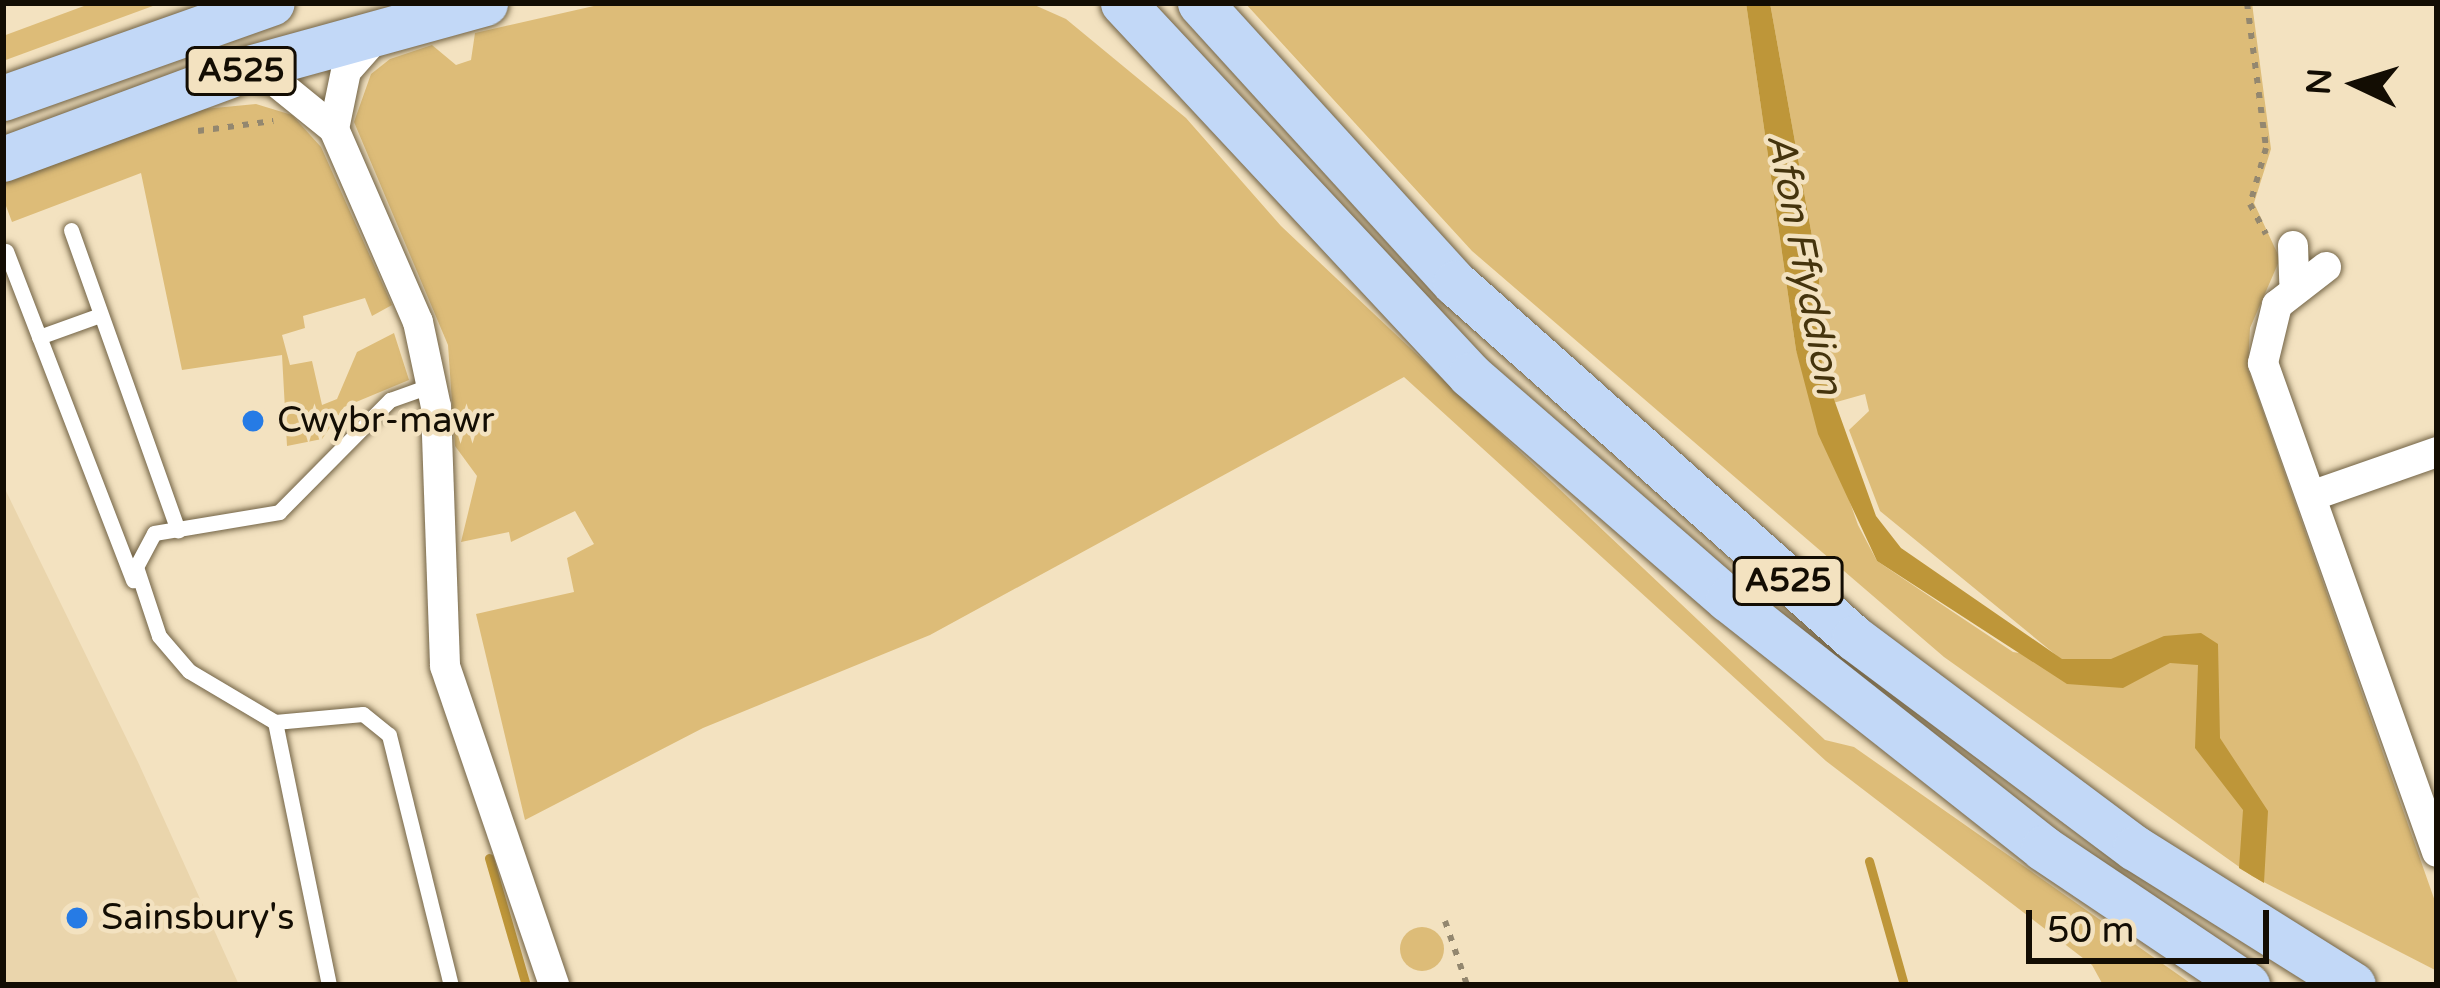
<!DOCTYPE html>
<style>
body{margin:0}
#map{position:relative;width:2440px;height:988px;overflow:hidden;background:#f3e2c0;font-family:"Varela Round",sans-serif}
div>[style]{position:absolute}
.built>*{inset:0;background:#ead5ac}
.green>*{inset:0;background:#ddbc78}
.round{border-radius:50%}
.water>*{inset:0;background:#be9639}
.stream>*{height:9px;margin:-4.5px;padding:0 4.5px;transform-origin:4.5px;border-radius:4.5px;background:#be9639}
.path>*{height:6px;margin-top:-3px;transform-origin:0;background:repeating-linear-gradient(90deg,#93876f 0 6px,transparent 0 15px)}
.roads{filter:drop-shadow(0 0 3px #726345) drop-shadow(0 0 3px #726345)}
.lane>*{height:15px;margin:-7.5px;padding:0 7.5px;transform-origin:7.5px;border-radius:7.5px;background:#fff}
.street>*{height:30px;margin:-15px;padding:0 15px;transform-origin:15px;border-radius:15px;background:#fff}
.primary>*{height:45px;margin:-22.5px;padding:0 22.5px;transform-origin:22.5px;border-radius:22.5px;background:#c2d8f7}
.dots>*{width:33px;height:33px;translate:-50% -50%;box-sizing:border-box;border:6px solid #f3e2c0;border-radius:50%}
span{translate:-50% -50%;white-space:nowrap;text-align:center;line-height:1.15;-webkit-text-stroke:9px #f3e2c0;paint-order:stroke}
.shield-label span{padding:3px 9px;background:#f3e2c0;border:3px solid;border-radius:9px;-webkit-text-stroke-width:0}
.shield-label{font-size:33px;color:#130d03;font-weight:700}
.poi-label{font-size:36px;color:#130d03}
.left{translate:0 -50%;text-align:left}
.water-label{font-size:39px;color:#45340d;font-style:italic}
.frame{position:absolute;inset:0;border:6px solid #130d03;pointer-events:none}
.north{position:absolute;left:2296px;top:24px;width:120px;height:120px;-webkit-text-stroke:9px #f3e2c0;paint-order:stroke;rotate:274deg;font-size:33px;font-weight:700;line-height:48px;text-align:center;color:#130d03}
.north::after{content:'';display:block;margin:auto;width:42px;height:54px;background:#130d03;clip-path:polygon(50% 0,100% 100%,50% 72%,0 100%)}
.scale{position:absolute;left:2026px;top:910px;width:243px;height:54px;box-sizing:border-box;border:6px solid #130d03;border-top:0;padding-left:15px;font-size:36px;line-height:42px;white-space:nowrap;color:#130d03;-webkit-text-stroke:9px #f3e2c0;paint-order:stroke}
</style>
<div id="map">
<div class="built">
<div style="clip-path:polygon(3px 485px,138px 762px,239px 985px,3px 985px)"></div>
</div>
<div class="green">
<div style="clip-path:polygon(92px 3px,161px 3px,3px 61px,3px 36px)"></div>
<div style="clip-path:polygon(607px 3px,1030px 3px,1066px 19px,1186px 118px,1281px 226px,1825px 740px,1854px 747px,2193px 985px,2103px 985px,2092px 965px,1826px 761px,1404px 377px,930px 635px,703px 728px,525px 820px,476px 614px,574px 592px,567px 558px,594px 544px,575px 511px,511px 542px,509px 532px,461px 542px,477px 476px,455px 446px,448px 345px,354px 122px,371px 74px,390px 59px,432px 45px,456px 65px,471px 60px,475px 33px)"></div>
<div style="clip-path:polygon(1245px 3px,1746px 3px,1796px 350px,1858px 525px,1877px 561px,1950px 610px,2013px 652px,2062px 660px,1880px 511px,1849px 430px,1869px 411px,1865px 394px,1833px 403px,1822px 366px,1819px 275px,1770px 3px,2252px 3px,2271px 149px,2254px 203px,2280px 259px,2250px 328px,2248px 369px,2437px 907px,2437px 971px,2252px 876px,1944px 657px,1472px 251px)"></div>
<div style="clip-path:polygon(256px 104px,292px 115px,321px 147px,392px 305px,372px 316px,365px 298px,303px 316px,305px 328px,282px 335px,290px 365px,312px 361px,322px 405px,337px 399px,357px 352px,394px 333px,409px 380px,344px 407px,322px 439px,287px 446px,282px 355px,182px 370px,141px 173px,12px 222px,3px 198px,3px 179px,204px 109px)"></div>
<div class="round" style="left:1400px;top:927px;width:44px;height:44px"></div>
</div>
<div class="water">
<div style="clip-path:polygon(1746px 3px,1770px 3px,1819px 275px,1822px 366px,1876px 516px,1901px 548px,2062px 659px,2111px 659px,2164px 636px,2201px 633px,2218px 644px,2220px 738px,2268px 811px,2264px 883px,2239px 868px,2243px 810px,2195px 748px,2198px 665px,2170px 663px,2123px 688px,2067px 684px,1877px 561px,1818px 434px,1796px 350px)"></div>
</div>
<div class="stream">
<div style="left:489px;top:858px;width:132px;rotate:73.8deg"></div>
<div style="left:1869px;top:861px;width:129px;rotate:74.2deg"></div>
</div>
<div class="path">
<div style="left:2247px;top:3px;width:146px;rotate:82.5deg"></div>
<div style="left:2266px;top:148px;width:58px;rotate:105.9deg"></div>
<div style="left:2250px;top:204px;width:34px;rotate:62deg"></div>
<div style="left:198px;top:131px;width:76px;rotate:-7.6deg"></div>
<div style="left:1445px;top:921px;width:68px;rotate:71deg"></div>
</div>
<div class="roads">
<div class="lane">
<div style="left:71px;top:230px;width:319px;rotate:70.4deg"></div>
<div style="left:6px;top:251px;width:353px;rotate:68.9deg"></div>
<div style="left:39px;top:337px;width:65px;rotate:-19.8deg"></div>
<div style="left:275px;top:722px;width:88px;rotate:-5.2deg"></div>
<div style="left:363px;top:714px;width:33px;rotate:39deg"></div>
<div style="left:389px;top:735px;width:258px;rotate:76.1deg"></div>
<div style="left:329px;top:985px;width:268px;rotate:-101.6deg"></div>
<div style="left:275px;top:722px;width:100px;rotate:-149.3deg"></div>
<div style="left:189px;top:671px;width:46px;rotate:-130.6deg"></div>
<div style="left:159px;top:636px;width:73px;rotate:-108.4deg"></div>
<div style="left:136px;top:567px;width:38px;rotate:-62deg"></div>
<div style="left:154px;top:533px;width:127px;rotate:-9.5deg"></div>
<div style="left:279px;top:512px;width:158px;rotate:-45.3deg"></div>
<div style="left:390px;top:400px;width:45px;rotate:-19.7deg"></div>
</div>
<div class="street">
<div style="left:239px;top:76px;width:36px;rotate:8deg"></div>
<div style="left:275px;top:81px;width:76px;rotate:39.1deg"></div>
<div style="left:334px;top:129px;width:210px;rotate:66.5deg"></div>
<div style="left:418px;top:322px;width:87px;rotate:78deg"></div>
<div style="left:436px;top:407px;width:259px;rotate:88deg"></div>
<div style="left:445px;top:666px;width:337px;rotate:71.1deg"></div>
<div style="left:334px;top:129px;width:59px;rotate:-78.3deg"></div>
<div style="left:346px;top:71px;width:48px;rotate:-48.4deg"></div>
<div style="left:2293px;top:246px;width:36px;rotate:88deg"></div>
<div style="left:2326px;top:267px;width:62px;rotate:142.2deg"></div>
<div style="left:2277px;top:305px;width:60px;rotate:103.6deg"></div>
<div style="left:2263px;top:363px;width:519px;rotate:70.41deg"></div>
<div style="left:2314px;top:495px;width:130px;rotate:-19.3deg"></div>
</div>
<div class="primary">
<div style="left:1123px;top:3px;width:509px;rotate:46.99deg"></div>
<div style="left:1470px;top:375px;width:342px;rotate:41deg"></div>
<div style="left:1728px;top:599px;width:402px;rotate:38.3deg"></div>
<div style="left:2043px;top:848px;width:246px;rotate:33.9deg"></div>
<div style="left:1200px;top:3px;width:379px;rotate:47.7deg"></div>
<div style="left:1455px;top:283px;width:534px;rotate:41.66deg"></div>
<div style="left:1854px;top:638px;width:351px;rotate:36.8deg"></div>
<div style="left:2135px;top:848px;width:257px;rotate:32.1deg"></div>
<div style="left:3px;top:98px;width:285px;rotate:-19.5deg"></div>
<div style="left:3px;top:159px;width:262px;rotate:-20.3deg"></div>
<div style="left:249px;top:68px;width:245px;rotate:-15.4deg"></div>
</div>
</div>
<div class="dots">
<div style="left:253px;top:421px;background:#267be5"></div>
<div style="left:77px;top:918px;background:#267be5"></div>
</div>
<div class="shield-label">
<span style="left:241px;top:71px">A525</span>
<span style="left:1788px;top:581px">A525</span>
</div>
<div class="poi-label">
<span class="left" style="left:277px;top:421px">Cwybr-mawr</span>
<span class="left" style="left:101px;top:918px">Sainsbury's</span>
</div>
<div class="water-label">
<span style="left:1804px;top:264px;rotate:79deg">Afon Ffyddion</span>
</div>
<div class="frame"></div>
<div class="north">N</div>
<div class="scale">50 m</div>
</div>
